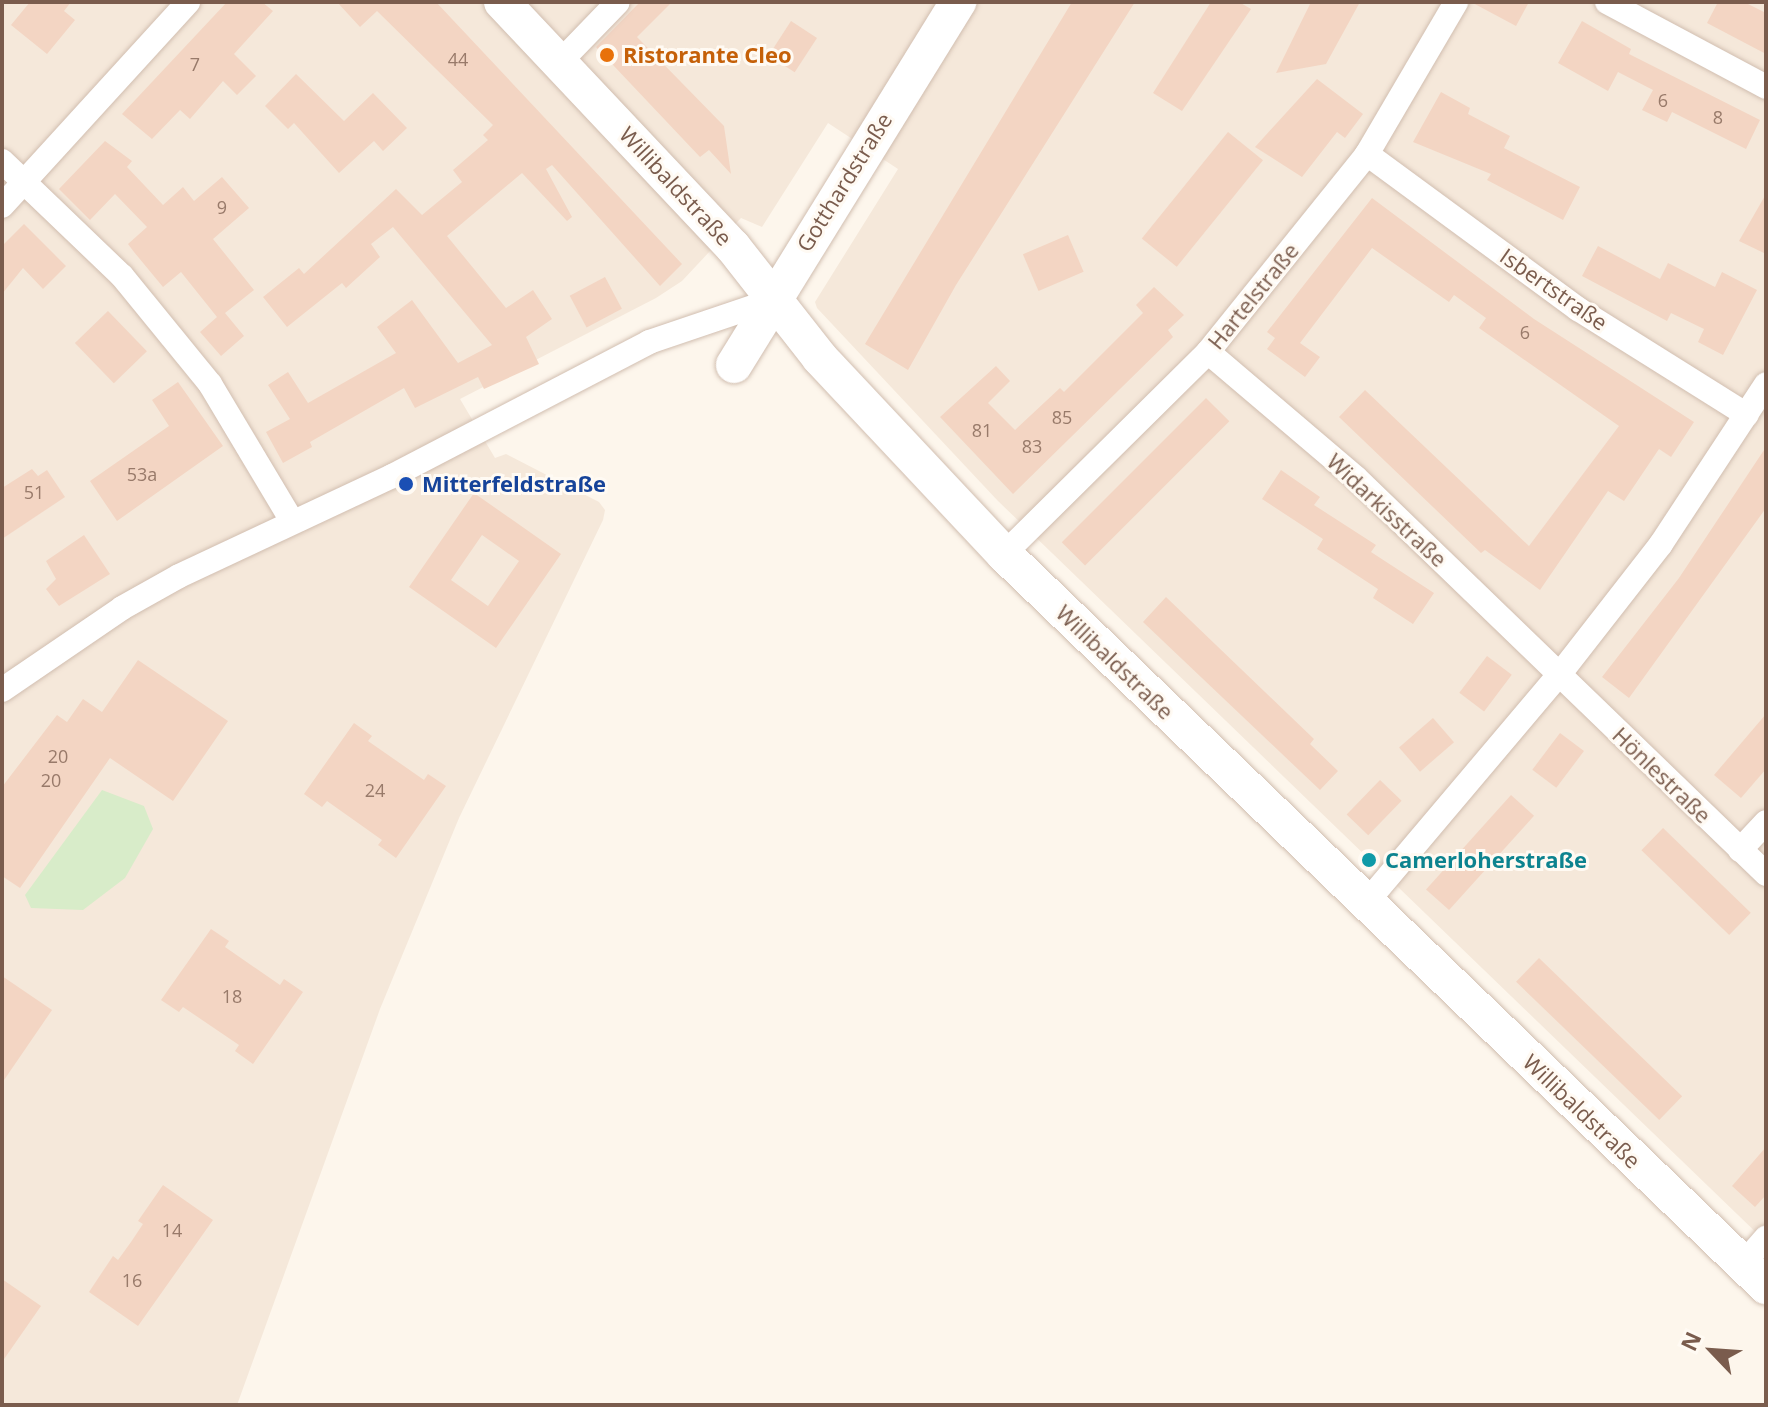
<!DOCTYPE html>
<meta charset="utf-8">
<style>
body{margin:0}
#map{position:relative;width:1768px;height:1407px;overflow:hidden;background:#fdf6ec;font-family:"Open Sans",sans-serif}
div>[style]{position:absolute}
.residential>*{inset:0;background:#f5e8da}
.green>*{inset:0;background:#d8ecc9}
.building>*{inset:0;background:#f3d5c3;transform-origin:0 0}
.roads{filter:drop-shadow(0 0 2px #d1beb0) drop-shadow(0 0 2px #d1beb0)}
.street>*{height:24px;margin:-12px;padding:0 12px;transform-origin:12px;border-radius:12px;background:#fff}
.secondary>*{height:36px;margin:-18px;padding:0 18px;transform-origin:18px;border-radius:18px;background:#fff}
.dots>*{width:22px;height:22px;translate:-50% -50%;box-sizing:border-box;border:4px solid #fffaf3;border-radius:50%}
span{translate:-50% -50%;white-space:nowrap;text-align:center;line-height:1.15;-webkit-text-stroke:6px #fffaf3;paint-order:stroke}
.number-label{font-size:18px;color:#987a6a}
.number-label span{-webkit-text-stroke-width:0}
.food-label{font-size:22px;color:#c56008;font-weight:700}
.left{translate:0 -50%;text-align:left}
.street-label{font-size:22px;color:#7a5c4d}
.transit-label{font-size:22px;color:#164399;font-weight:700}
.culture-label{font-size:22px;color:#0d838f;font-weight:700}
.frame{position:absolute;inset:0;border:4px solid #7a5c4d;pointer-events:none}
.north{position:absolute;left:1672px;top:1311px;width:80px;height:80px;-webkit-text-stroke:6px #fffaf3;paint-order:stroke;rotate:295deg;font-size:22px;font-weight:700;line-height:32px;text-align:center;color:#7a5c4d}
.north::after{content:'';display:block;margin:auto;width:28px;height:36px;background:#7a5c4d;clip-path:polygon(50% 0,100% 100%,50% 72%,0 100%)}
</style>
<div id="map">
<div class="residential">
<div style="clip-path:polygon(2px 2px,1766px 2px,1766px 1242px,998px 501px,817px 308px,815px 302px,898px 169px,828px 123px,762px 227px,741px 218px,682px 281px,656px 298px,460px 399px,495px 458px,506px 454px,599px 502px,605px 510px,603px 520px,459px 818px,380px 1009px,237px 1405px,2px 1404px)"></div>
</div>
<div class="green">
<div style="clip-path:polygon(102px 790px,144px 806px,153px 829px,125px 878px,83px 910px,31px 908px,25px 895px)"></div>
</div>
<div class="building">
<div style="clip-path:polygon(30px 2px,71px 2px,64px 11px,75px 20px,47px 54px,11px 25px)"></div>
<div style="clip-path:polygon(227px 2px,262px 2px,273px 11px,234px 54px,256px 76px,237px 95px,223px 81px,190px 119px,180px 110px,152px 139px,122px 114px)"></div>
<div style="clip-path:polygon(337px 2px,436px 2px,682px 264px,660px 286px,552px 165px,546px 169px,572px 217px,567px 221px,522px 173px,447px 236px,506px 308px,533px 290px,552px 319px,526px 337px,539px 364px,484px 389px,478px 377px,415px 408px,404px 388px,310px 442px,312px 447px,283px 463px,266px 432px,290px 419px,268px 385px,288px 372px,308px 403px,396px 353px,377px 327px,412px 300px,458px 363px,492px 345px,393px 227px,371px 244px,380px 257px,346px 288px,342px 283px,287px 327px,263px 297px,299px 268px,304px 274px,396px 189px,422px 215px,462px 182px,453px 170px,488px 140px,483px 135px,493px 125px,377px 11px,360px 27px)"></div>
<div style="clip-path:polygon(640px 2px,672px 2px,637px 37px,724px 126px,731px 174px,709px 150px,700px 157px,596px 47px)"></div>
<div style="clip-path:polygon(1072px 2px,1135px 2px,956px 285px,908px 370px,865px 344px)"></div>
<div style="clip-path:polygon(1211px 2px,1239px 2px,1251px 9px,1182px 111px,1153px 93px)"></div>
<div style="clip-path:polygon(1311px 2px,1360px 2px,1326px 64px,1276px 73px)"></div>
<div style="clip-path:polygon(1471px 2px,1529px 2px,1516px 26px)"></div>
<div style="clip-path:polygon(1718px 2px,1744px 2px,1766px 13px,1766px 54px,1707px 23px)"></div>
<div style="left:791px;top:21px;width:31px;height:41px;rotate:33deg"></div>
<div style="clip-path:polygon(1582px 21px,1631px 49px,1629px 54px,1760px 120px,1746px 149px,1672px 112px,1667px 122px,1642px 110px,1653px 90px,1618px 72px,1608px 91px,1558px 63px)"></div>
<div style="clip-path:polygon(296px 74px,344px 121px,373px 93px,407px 128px,383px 151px,374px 141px,339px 173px,294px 123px,288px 129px,265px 106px)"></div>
<div style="clip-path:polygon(1317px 79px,1363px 114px,1345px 138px,1337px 132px,1302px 177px,1255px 147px)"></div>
<div style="clip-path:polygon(1441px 92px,1470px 108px,1468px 114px,1510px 136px,1504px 148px,1580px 187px,1563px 220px,1487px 180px,1491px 174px,1413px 142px)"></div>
<div style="left:1228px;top:132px;width:45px;height:137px;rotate:39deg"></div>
<div style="clip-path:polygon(105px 141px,132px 161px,127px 167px,163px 205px,183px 187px,194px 201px,222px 177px,249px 208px,213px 239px,254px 290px,225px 313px,244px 336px,221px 356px,200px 332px,217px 317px,181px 272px,163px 287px,134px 252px,128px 244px,147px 227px,115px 194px,90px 220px,59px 189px)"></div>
<div style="clip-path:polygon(1766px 194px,1766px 254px,1739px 241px)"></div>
<div style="clip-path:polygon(1372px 198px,1534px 319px,1694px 422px,1671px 457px,1659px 449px,1624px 501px,1608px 491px,1540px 590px,1485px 550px,1481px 553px,1339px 417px,1365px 390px,1529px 546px,1619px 426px,1479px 328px,1486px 318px,1454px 295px,1449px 302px,1372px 248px,1300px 343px,1320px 357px,1305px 377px,1267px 349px,1275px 338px,1267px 332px)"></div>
<div style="clip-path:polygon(24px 224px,66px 266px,43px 289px,23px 268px,2px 294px,2px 246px)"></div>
<div style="left:1068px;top:235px;width:40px;height:49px;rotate:67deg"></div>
<div style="clip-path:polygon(1598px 246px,1660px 279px,1668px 263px,1715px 287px,1722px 272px,1757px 290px,1723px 355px,1698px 342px,1704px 329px,1671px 313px,1667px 321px,1582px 276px)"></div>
<div style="left:605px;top:277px;width:36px;height:40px;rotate:62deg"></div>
<div style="clip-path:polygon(1154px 287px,1184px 315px,1168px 330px,1173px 337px,1013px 494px,940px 417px,996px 366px,1010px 381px,988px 403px,1015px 430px,1060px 388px,1064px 392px,1143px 313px,1136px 305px)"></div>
<div style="left:108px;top:311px;width:56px;height:46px;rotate:46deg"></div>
<div style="clip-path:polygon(178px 382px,223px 446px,117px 521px,90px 481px,169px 426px,152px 400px)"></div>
<div style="left:1206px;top:398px;width:33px;height:204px;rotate:45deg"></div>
<div style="clip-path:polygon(1766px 447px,1766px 508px,1629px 698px,1602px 677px,1679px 578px)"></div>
<div style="clip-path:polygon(32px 469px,38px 476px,47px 470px,65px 497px,2px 539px,2px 488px)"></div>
<div style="clip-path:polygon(1281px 470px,1320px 497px,1314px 505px,1376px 545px,1371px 552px,1434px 593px,1413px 624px,1373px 598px,1378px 589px,1317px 549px,1323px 539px,1262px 499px)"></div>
<div style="clip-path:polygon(evenodd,474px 493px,561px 554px,496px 648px,409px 587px,474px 493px,482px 535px,519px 561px,488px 606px,451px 580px,482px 535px)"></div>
<div style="clip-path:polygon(84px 535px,110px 574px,59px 606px,46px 589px,56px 579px,46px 561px)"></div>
<div style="clip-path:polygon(1166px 597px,1314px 739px,1310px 744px,1338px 771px,1320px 790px,1143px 622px)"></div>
<div style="left:1487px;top:656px;width:31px;height:46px;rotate:37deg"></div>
<div style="clip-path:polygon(138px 660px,228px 721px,173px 801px,110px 758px,20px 888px,2px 876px,2px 787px,57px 715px,67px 722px,83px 699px,102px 712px)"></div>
<div style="clip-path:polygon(1766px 714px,1766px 769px,1741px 798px,1714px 775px)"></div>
<div style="left:1433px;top:718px;width:32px;height:45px;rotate:49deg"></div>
<div style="clip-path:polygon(354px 723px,372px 736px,368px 741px,424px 780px,428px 774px,446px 786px,396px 858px,378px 845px,382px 840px,327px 801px,322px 807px,304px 794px)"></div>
<div style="left:1560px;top:733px;width:30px;height:46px;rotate:37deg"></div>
<div style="left:1380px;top:780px;width:30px;height:48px;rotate:44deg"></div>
<div style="left:1511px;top:795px;width:31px;height:127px;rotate:42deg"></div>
<div style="left:1663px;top:828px;width:122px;height:31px;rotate:44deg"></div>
<div style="clip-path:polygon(211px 929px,229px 941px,225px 947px,280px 985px,284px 979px,303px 992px,253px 1064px,235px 1051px,239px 1045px,183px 1007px,179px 1012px,161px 1000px)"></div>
<div style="left:1539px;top:958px;width:199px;height:33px;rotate:44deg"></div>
<div style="clip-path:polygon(2px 976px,52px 1010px,2px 1083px)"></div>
<div style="clip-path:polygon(1766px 1147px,1766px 1195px,1755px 1207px,1732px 1186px)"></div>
<div style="clip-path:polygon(163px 1185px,213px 1220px,138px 1326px,89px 1292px,113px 1256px,118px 1260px,131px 1242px,143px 1224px,138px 1221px)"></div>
<div style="clip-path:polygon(2px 1279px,41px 1306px,2px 1362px)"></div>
</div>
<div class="roads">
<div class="street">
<div style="left:1607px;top:2px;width:180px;rotate:28.1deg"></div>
<div style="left:560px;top:62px;width:83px;rotate:-46deg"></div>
<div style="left:1367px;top:154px;width:262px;rotate:36.3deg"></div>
<div style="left:1578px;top:309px;width:199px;rotate:32.1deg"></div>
<div style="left:2px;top:161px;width:166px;rotate:43.8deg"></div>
<div style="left:122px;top:276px;width:139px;rotate:50.8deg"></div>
<div style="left:210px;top:384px;width:160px;rotate:59.1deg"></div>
<div style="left:2px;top:206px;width:276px;rotate:-47.6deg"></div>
<div style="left:1208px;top:352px;width:194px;rotate:40.4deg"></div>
<div style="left:1356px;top:478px;width:570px;rotate:44deg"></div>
<div style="left:1004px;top:554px;width:287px;rotate:-44.7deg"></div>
<div style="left:1208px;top:352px;width:254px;rotate:-51.2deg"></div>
<div style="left:1367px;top:154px;width:176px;rotate:-59.6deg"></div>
<div style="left:2px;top:690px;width:145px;rotate:-34.3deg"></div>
<div style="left:122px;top:608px;width:65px;rotate:-29.3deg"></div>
<div style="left:179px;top:576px;width:235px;rotate:-25.1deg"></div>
<div style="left:392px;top:476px;width:290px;rotate:-27.5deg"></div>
<div style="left:649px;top:342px;width:131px;rotate:-18.7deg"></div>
<div style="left:1740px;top:850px;width:38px;rotate:-47deg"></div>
<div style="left:1366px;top:903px;width:299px;rotate:-49.8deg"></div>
<div style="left:1559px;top:675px;width:166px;rotate:-52.1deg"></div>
<div style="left:1661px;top:544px;width:191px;rotate:-56.7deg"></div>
<div style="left:1743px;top:1264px;width:35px;rotate:-49deg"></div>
</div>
<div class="secondary">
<div style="left:502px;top:2px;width:337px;rotate:46.7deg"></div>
<div style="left:733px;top:247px;width:141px;rotate:51.9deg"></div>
<div style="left:820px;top:358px;width:269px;rotate:46.8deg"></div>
<div style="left:1004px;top:554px;width:1057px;rotate:43.85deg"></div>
<div style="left:734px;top:365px;width:427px;rotate:-58.3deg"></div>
</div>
</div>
<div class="dots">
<div style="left:607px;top:55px;background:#e8710a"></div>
<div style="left:406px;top:484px;background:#1a4fb4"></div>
<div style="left:1369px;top:860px;background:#0f9aa8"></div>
</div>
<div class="number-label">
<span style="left:458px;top:59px">44</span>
<span style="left:195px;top:64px">7</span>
<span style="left:1663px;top:100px">6</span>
<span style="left:1718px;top:117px">8</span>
<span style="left:222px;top:207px">9</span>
<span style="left:1525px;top:332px">6</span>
<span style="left:1062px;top:417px">85</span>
<span style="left:982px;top:430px">81</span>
<span style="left:1032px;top:446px">83</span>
<span style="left:142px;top:474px">53a</span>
<span style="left:34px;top:492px">51</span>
<span style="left:58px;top:756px">20</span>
<span style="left:51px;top:780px">20</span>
<span style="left:375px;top:790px">24</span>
<span style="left:232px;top:996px">18</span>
<span style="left:172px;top:1230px">14</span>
<span style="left:132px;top:1280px">16</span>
</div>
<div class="food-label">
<span class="left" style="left:623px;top:55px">Ristorante Cleo</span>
</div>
<div class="street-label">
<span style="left:844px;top:182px;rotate:-58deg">Gotthardstraße</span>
<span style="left:676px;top:186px;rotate:47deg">Willibaldstraße</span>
<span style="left:1554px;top:289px;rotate:35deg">Isbertstraße</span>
<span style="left:1253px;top:296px;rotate:-51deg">Hartelstraße</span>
<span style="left:1387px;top:510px;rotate:43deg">Widarkisstraße</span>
<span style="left:1115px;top:662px;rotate:44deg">Willibaldstraße</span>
<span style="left:1662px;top:775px;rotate:44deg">Hönlestraße</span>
<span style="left:1582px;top:1111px;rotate:44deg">Willibaldstraße</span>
</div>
<div class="transit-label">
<span class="left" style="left:422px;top:484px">Mitterfeldstraße</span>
</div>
<div class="culture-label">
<span class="left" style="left:1385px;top:860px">Camerloherstraße</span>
</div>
<div class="frame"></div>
<div class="north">N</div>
</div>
